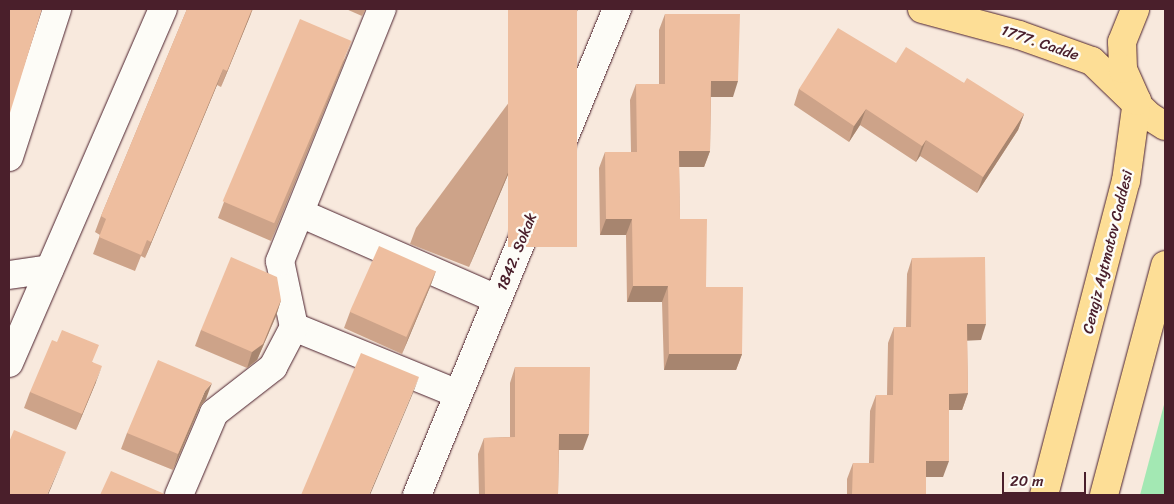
<!DOCTYPE html>
<style>
body{margin:0}
#map{position:relative;width:1174px;height:504px;overflow:hidden;background:#f8e9dd;font-family:Sriracha,sans-serif}
div>[style]{position:absolute}
.green>*{inset:0;background:#a3e8b3}
.roads{filter:drop-shadow(0 0 1px #4a1f2b) drop-shadow(0 0 1px #4a1f2b)}
.minor>*{height:28px;margin:-14px;padding:0 14px;transform-origin:14px;border-radius:14px;background:#fdfcf7}
.major>*{height:28px;margin:-14px;padding:0 14px;transform-origin:14px;border-radius:14px;background:#fdde96}
.wall>*{inset:0;background:#cda389}
.shaded-wall>*{inset:0;background:#a7856f}
.building>*{inset:0;background:#eebe9f;transform-origin:0 0}
span{translate:-50% -50%;white-space:nowrap;text-align:center;line-height:1.15;-webkit-text-stroke:5px #fdfcf7;paint-order:stroke}
.street-label{font-size:15px;color:#4a1f2b}
.frame{position:absolute;inset:0;border:10px solid #4a1f2b;pointer-events:none}
.scale{position:absolute;left:1002px;top:472px;width:84px;height:22px;box-sizing:border-box;border:2px solid #4a1f2b;border-top:0;padding-left:6px;font-size:15px;line-height:18px;white-space:nowrap;color:#4a1f2b;-webkit-text-stroke:4px #fdfcf7;paint-order:stroke}
</style>
<div id="map">
<div class="green">
<div style="clip-path:polygon(1165px 401px,1165px 495px,1140px 495px)"></div>
</div>
<div class="roads">
<div class="minor">
<div style="left:9px;top:157px;width:156px;rotate:-72deg"></div>
<div style="left:300px;top:213px;width:215px;rotate:23.6deg"></div>
<div style="left:9px;top:275px;width:41px;rotate:-8.3deg"></div>
<div style="left:294px;top:327px;width:177px;rotate:22.2deg"></div>
<div style="left:9px;top:363px;width:386px;rotate:-66.5deg"></div>
<div style="left:179px;top:495px;width:89px;rotate:-66.9deg"></div>
<div style="left:214px;top:413px;width:75px;rotate:-37.9deg"></div>
<div style="left:273px;top:367px;width:45px;rotate:-62.3deg"></div>
<div style="left:294px;top:327px;width:67px;rotate:-102deg"></div>
<div style="left:280px;top:261px;width:272px;rotate:-68deg"></div>
<div style="left:417px;top:495px;width:526px;rotate:-67.63deg"></div>
</div>
<div class="major">
<div style="left:922px;top:9px;width:100px;rotate:15deg"></div>
<div style="left:1019px;top:35px;width:77px;rotate:19.6deg"></div>
<div style="left:1092px;top:61px;width:79px;rotate:44deg"></div>
<div style="left:1149px;top:116px;width:19px;rotate:32deg"></div>
<div style="left:1044px;top:495px;width:325px;rotate:-75.4deg"></div>
<div style="left:1126px;top:181px;width:81px;rotate:-82.2deg"></div>
<div style="left:1137px;top:101px;width:35px;rotate:-114deg"></div>
<div style="left:1123px;top:69px;width:27px;rotate:-92deg"></div>
<div style="left:1122px;top:42px;width:35px;rotate:-68deg"></div>
<div style="left:1104px;top:495px;width:238px;rotate:-75.1deg"></div>
</div>
</div>
<div class="wall">
<div style="clip-path:polygon(187px 9px,253px 9px,221px 87px,217px 85px,145px 258px,141px 256px,135px 271px,93px 254px,100px 235px,95px 232px,101px 216px)"></div>
<div style="clip-path:polygon(346px 9px,366px 9px,362px 16px)"></div>
<div style="clip-path:polygon(578px 9px,469px 267px,410px 244px,416px 228px)"></div>
<div style="clip-path:polygon(665px 14px,733px 97px,711px 97px,710px 151px,704px 167px,679px 167px,680px 219px,706px 287px,742px 354px,736px 370px,664px 370px,662px 302px,627px 302px,626px 235px,600px 235px,599px 168px,605px 152px,631px 152px,630px 100px,636px 84px,659px 84px,659px 30px)"></div>
<div style="clip-path:polygon(346px 57px,271px 241px,218px 218px,224px 202px)"></div>
<div style="clip-path:polygon(896px 63px,964px 83px,1024px 114px,1018px 130px,977px 193px,920px 156px,916px 162px,860px 125px,849px 142px,794px 105px,799px 89px)"></div>
<div style="clip-path:polygon(912px 258px,981px 340px,967px 340px,968px 393px,962px 410px,949px 410px,943px 477px,926px 477px,926px 495px,847px 495px,847px 479px,853px 463px,869px 463px,870px 411px,876px 395px,887px 395px,888px 343px,894px 327px,906px 327px,907px 274px)"></div>
<div style="clip-path:polygon(436px 271px,430px 287px,402px 354px,344px 328px,350px 312px)"></div>
<div style="clip-path:polygon(281px 300px,276px 316px,257px 360px,247px 368px,195px 346px,201px 330px)"></div>
<div style="clip-path:polygon(93px 362px,96px 382px,76px 430px,24px 408px,30px 392px)"></div>
<div style="clip-path:polygon(515px 367px,583px 450px,559px 450px,558px 495px,479px 495px,478px 454px,484px 438px,510px 437px,510px 383px)"></div>
<div style="clip-path:polygon(206px 399px,200px 407px,173px 470px,121px 449px,127px 433px)"></div>
</div>
<div class="shaded-wall">
<div style="clip-path:polygon(252px 9px,250px 16px,221px 87px,227px 71px)"></div>
<div style="clip-path:polygon(577px 9px,578px 9px,469px 267px,475px 251px)"></div>
<div style="clip-path:polygon(352px 41px,346px 57px,271px 241px,277px 225px)"></div>
<div style="clip-path:polygon(223px 69px,217px 85px,145px 258px,151px 242px)"></div>
<div style="clip-path:polygon(711px 81px,738px 81px,733px 97px,705px 97px)"></div>
<div style="clip-path:polygon(866px 109px,860px 125px,849px 142px,854px 126px)"></div>
<div style="clip-path:polygon(1024px 114px,1018px 130px,977px 193px,983px 177px)"></div>
<div style="clip-path:polygon(926px 140px,920px 156px,916px 162px,922px 146px)"></div>
<div style="clip-path:polygon(679px 151px,710px 151px,704px 167px,673px 167px)"></div>
<div style="clip-path:polygon(606px 219px,632px 219px,626px 235px,600px 235px)"></div>
<div style="clip-path:polygon(436px 271px,430px 287px,402px 354px,408px 338px)"></div>
<div style="clip-path:polygon(633px 286px,668px 286px,662px 302px,627px 302px)"></div>
<div style="clip-path:polygon(281px 300px,276px 316px,257px 360px,247px 368px,252px 352px)"></div>
<div style="clip-path:polygon(967px 324px,986px 324px,981px 340px,961px 341px)"></div>
<div style="clip-path:polygon(669px 354px,742px 354px,736px 370px,664px 370px)"></div>
<div style="clip-path:polygon(102px 366px,96px 382px,76px 430px,82px 414px)"></div>
<div style="clip-path:polygon(419px 377px,413px 393px,370px 495px,369px 495px)"></div>
<div style="clip-path:polygon(212px 383px,206px 399px,200px 407px,173px 470px,178px 454px,205px 391px)"></div>
<div style="clip-path:polygon(968px 393px,962px 410px,943px 410px,949px 394px)"></div>
<div style="clip-path:polygon(559px 434px,589px 434px,583px 450px,553px 450px)"></div>
<div style="clip-path:polygon(66px 452px,48px 495px,47px 495px)"></div>
<div style="clip-path:polygon(926px 461px,949px 461px,943px 477px,920px 477px)"></div>
</div>
<div class="building">
<div style="clip-path:polygon(9px 9px,42px 9px,9px 116px)"></div>
<div style="clip-path:polygon(187px 9px,252px 9px,227px 71px,223px 69px,151px 242px,147px 240px,141px 255px,99px 237px,106px 219px,101px 216px)"></div>
<div style="left:508px;top:9px;width:69px;height:238px"></div>
<div style="clip-path:polygon(665px 14px,740px 14px,738px 81px,711px 81px,710px 151px,679px 151px,680px 219px,707px 219px,706px 287px,743px 287px,742px 354px,669px 354px,668px 286px,633px 286px,632px 219px,606px 219px,605px 152px,637px 152px,636px 84px,665px 84px)"></div>
<div style="left:300px;top:19px;width:56px;height:198px;rotate:23deg"></div>
<div style="clip-path:polygon(838px 28px,896px 63px,906px 47px,964px 83px,967px 78px,1024px 114px,983px 177px,926px 140px,922px 146px,866px 109px,854px 126px,799px 89px)"></div>
<div style="left:379px;top:246px;width:62px;height:72px;rotate:24deg"></div>
<div style="clip-path:polygon(231px 257px,277px 277px,281px 300px,263px 344px,252px 352px,201px 330px)"></div>
<div style="clip-path:polygon(985px 257px,986px 324px,967px 324px,968px 393px,949px 394px,949px 461px,926px 461px,926px 495px,852px 495px,853px 463px,874px 463px,876px 395px,893px 395px,894px 327px,911px 327px,912px 258px)"></div>
<div style="clip-path:polygon(62px 330px,99px 345px,92px 362px,102px 366px,82px 414px,30px 392px,52px 340px,57px 342px)"></div>
<div style="clip-path:polygon(361px 353px,419px 377px,369px 495px,301px 495px)"></div>
<div style="clip-path:polygon(158px 360px,212px 383px,205px 391px,178px 454px,127px 433px)"></div>
<div style="clip-path:polygon(515px 367px,590px 367px,589px 434px,559px 434px,558px 495px,485px 495px,484px 438px,515px 437px)"></div>
<div style="clip-path:polygon(14px 430px,66px 452px,47px 495px,9px 495px,9px 442px)"></div>
<div style="clip-path:polygon(111px 471px,167px 495px,100px 495px)"></div>
</div>
<div class="street-label">
<span style="left:1040px;top:43px;rotate:19deg">1777. Cadde</span>
<span style="left:517px;top:252px;rotate:-68deg">1842. Sokak</span>
<span style="left:1108px;top:252px;rotate:-76deg">Cengiz Aytmatov Caddesi</span>
</div>
<div class="frame"></div>
<div class="scale">20 m</div>
</div>
